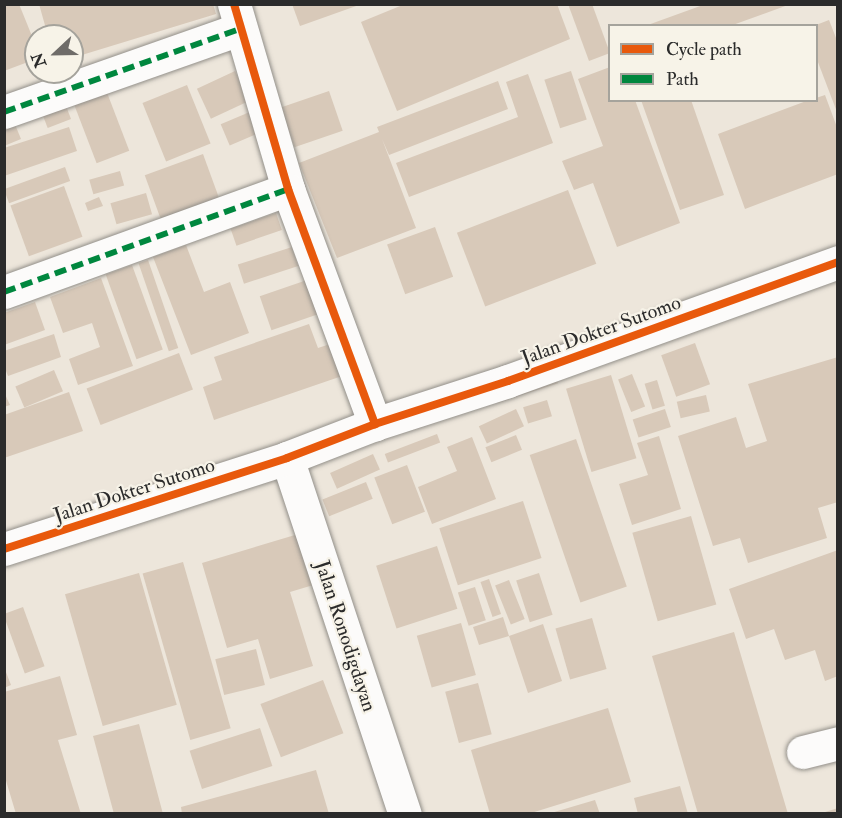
<!DOCTYPE html>
<style>
body{margin:0}
#map{position:relative;width:842px;height:818px;overflow:hidden;background:#ede6db;font-family:"IM FELL Double Pica",serif}
div>[style]{position:absolute}
.building>*{inset:0;background:#d8c9b9;transform-origin:0 0}
.roads{filter:drop-shadow(0 0 2px #928f89) drop-shadow(0 0 2px #928f89)}
.minor>*{height:33px;margin:-16.5px;padding:0 16.5px;transform-origin:16.5px;border-radius:16.5px;background:#fcfbfa}
.major>*{height:33px;margin:-16.5px;padding:0 16.5px;transform-origin:16.5px;border-radius:16.5px;background:#fcfbfa}
.quiet>*{height:6px;margin-top:-3px;transform-origin:0;background:repeating-linear-gradient(90deg,#00873e 0 12px,transparent 0 18px)}
.cycleway>*{height:8px;margin:-4px;padding:0 4px;transform-origin:4px;border-radius:4px;background:#e8590c}
span{translate:-50% -50%;white-space:nowrap;text-align:center;line-height:1.15;-webkit-text-stroke:4.5px #f7f3e8;paint-order:stroke}
.street-label{font-size:20px;color:#2b2b2b}
.frame{position:absolute;inset:0;border:6px solid #2b2b2b;pointer-events:none}
.legend{position:absolute;left:608px;top:24px;width:210px;height:78px;box-sizing:border-box;background:#f7f3e8;border:2px solid #a5a39c;margin:0;padding:8px 10px;list-style:none;font-size:18px;color:#2b2b2b}
.legend li{display:flex;align-items:center;gap:12px;height:30px}
.legend b{width:30px;border:2px solid #a5a39c}
.north{position:absolute;left:24px;top:24px;width:60px;height:60px;box-sizing:border-box;background:#f7f3e8;border:2px solid #a5a39c;border-radius:50%;rotate:248deg;font-size:16px;font-weight:700;line-height:24px;text-align:center;color:#2b2b2b}
.north::after{content:'';display:block;margin:auto;width:21px;height:27px;background:#6f6c69;clip-path:polygon(50% 0,100% 100%,50% 72%,0 100%)}
</style>
<div id="map">
<div class="building">
<div style="clip-path:polygon(4px 4px,19px 4px,36px 46px,36px 59px,4px 71px)"></div>
<div style="clip-path:polygon(39px 4px,213px 4px,216px 14px,72px 58px,72px 36px,48px 36px)"></div>
<div style="clip-path:polygon(292px 4px,359px 4px,359px 5px,300px 26px)"></div>
<div style="clip-path:polygon(405px 4px,557px 4px,570px 39px,397px 111px,361px 22px)"></div>
<div style="clip-path:polygon(568px 4px,592px 4px,610px 53px,589px 61px)"></div>
<div style="clip-path:polygon(703px 5px,788px 5px,730px 26px,645px 26px)"></div>
<div style="clip-path:polygon(829px 20px,838px 43px,837px 112px,816px 57px,816px 25px)"></div>
<div style="clip-path:polygon(610px 67px,610px 100px,635px 100px,680px 223px,617px 247px,593px 183px,574px 190px,562px 161px,603px 146px,578px 79px)"></div>
<div style="left:235px;top:71px;width:33px;height:42px;rotate:65deg"></div>
<div style="left:571px;top:71px;width:51px;height:28px;rotate:72deg"></div>
<div style="clip-path:polygon(528px 74px,553px 143px,409px 197px,396px 163px,518px 117px,506px 82px)"></div>
<div style="clip-path:polygon(498px 81px,508px 109px,389px 155px,382px 139px,416px 228px,337px 258px,299px 163px,379px 132px,377px 127px)"></div>
<div style="left:187px;top:85px;width:63px;height:48px;rotate:68deg"></div>
<div style="left:106px;top:90px;width:65px;height:35px;rotate:69deg"></div>
<div style="left:329px;top:91px;width:42px;height:51px;rotate:71deg"></div>
<div style="clip-path:polygon(825px 95px,838px 130px,838px 174px,745px 209px,718px 134px,809px 100px,816px 100px,816px 98px)"></div>
<div style="clip-path:polygon(641px 100px,691px 100px,724px 195px,680px 210px)"></div>
<div style="left:66px;top:106px;width:14px;height:25px;rotate:69deg"></div>
<div style="left:252px;top:111px;width:23px;height:34px;rotate:67deg"></div>
<div style="clip-path:polygon(14px 122px,21px 139px,4px 146px,4px 126px)"></div>
<div style="clip-path:polygon(69px 127px,77px 151px,4px 176px,4px 148px)"></div>
<div style="left:203px;top:154px;width:56px;height:62px;rotate:70deg"></div>
<div style="left:65px;top:167px;width:15px;height:65px;rotate:70deg"></div>
<div style="left:120px;top:171px;width:15px;height:32px;rotate:74deg"></div>
<div style="left:64px;top:186px;width:54px;height:57px;rotate:70deg"></div>
<div style="left:568px;top:190px;width:79px;height:119px;rotate:69deg"></div>
<div style="left:146px;top:193px;width:22px;height:37px;rotate:74deg"></div>
<div style="clip-path:polygon(99px 197px,103px 206px,88px 211px,85px 203px)"></div>
<div style="left:276px;top:213px;width:18px;height:48px;rotate:71deg"></div>
<div style="left:435px;top:227px;width:53px;height:51px;rotate:70deg"></div>
<div style="clip-path:polygon(186px 245px,204px 292px,230px 282px,249px 333px,191px 355px,153px 257px)"></div>
<div style="left:292px;top:247px;width:20px;height:57px;rotate:72deg"></div>
<div style="left:148px;top:260px;width:93px;height:10px;rotate:71deg"></div>
<div style="left:132px;top:265px;width:90px;height:28px;rotate:70deg"></div>
<div style="clip-path:polygon(101px 278px,133px 366px,78px 385px,69px 359px,100px 347px,92px 323px,63px 333px,50px 297px)"></div>
<div style="left:307px;top:280px;width:36px;height:50px;rotate:71deg"></div>
<div style="clip-path:polygon(35px 302px,45px 330px,4px 345px,4px 313px)"></div>
<div style="clip-path:polygon(309px 324px,318px 348px,333px 343px,345px 375px,214px 420px,203px 387px,222px 380px,214px 357px)"></div>
<div style="clip-path:polygon(54px 334px,61px 357px,8px 376px,4px 366px,4px 351px)"></div>
<div style="left:695px;top:343px;width:44px;height:36px;rotate:70deg"></div>
<div style="left:179px;top:353px;width:39px;height:99px;rotate:69deg"></div>
<div style="clip-path:polygon(838px 357px,838px 502px,818px 508px,827px 538px,748px 563px,740px 538px,713px 546px,678px 436px,736px 417px,746px 448px,767px 441px,748px 384px)"></div>
<div style="left:54px;top:370px;width:23px;height:42px;rotate:67deg"></div>
<div style="left:554px;top:371px;width:13px;height:64px;rotate:72deg"></div>
<div style="left:632px;top:374px;width:35px;height:15px;rotate:68deg"></div>
<div style="left:611px;top:375px;width:87px;height:47px;rotate:73deg"></div>
<div style="left:657px;top:380px;width:27px;height:13px;rotate:73deg"></div>
<div style="clip-path:polygon(4px 392px,10px 405px,4px 407px)"></div>
<div style="clip-path:polygon(69px 392px,83px 431px,4px 458px,4px 415px)"></div>
<div style="left:706px;top:395px;width:17px;height:30px;rotate:77deg"></div>
<div style="left:547px;top:400px;width:17px;height:25px;rotate:73deg"></div>
<div style="left:516px;top:409px;width:19px;height:41px;rotate:65deg"></div>
<div style="left:665px;top:409px;width:19px;height:34px;rotate:72deg"></div>
<div style="left:419px;top:420px;width:8px;height:41px;rotate:76deg"></div>
<div style="left:437px;top:434px;width:9px;height:56px;rotate:69deg"></div>
<div style="left:516px;top:435px;width:16px;height:33px;rotate:68deg"></div>
<div style="clip-path:polygon(659px 436px,681px 509px,632px 525px,619px 484px,648px 475px,637px 443px)"></div>
<div style="clip-path:polygon(472px 437px,496px 499px,432px 524px,418px 487px,457px 471px,447px 447px)"></div>
<div style="left:576px;top:439px;width:156px;height:49px;rotate:71deg"></div>
<div style="left:373px;top:454px;width:17px;height:47px;rotate:66deg"></div>
<div style="left:407px;top:465px;width:50px;height:35px;rotate:69deg"></div>
<div style="left:366px;top:482px;width:18px;height:47px;rotate:68deg"></div>
<div style="left:523px;top:501px;width:60px;height:88px;rotate:72deg"></div>
<div style="left:691px;top:516px;width:92px;height:61px;rotate:74deg"></div>
<div style="clip-path:polygon(305px 532px,320px 583px,290px 592px,313px 666px,270px 679px,258px 639px,227px 648px,202px 563px)"></div>
<div style="left:437px;top:546px;width:66px;height:64px;rotate:72deg"></div>
<div style="clip-path:polygon(838px 550px,838px 676px,825px 681px,815px 650px,785px 660px,774px 629px,746px 639px,729px 589px)"></div>
<div style="left:183px;top:562px;width:173px;height:42px;rotate:74deg"></div>
<div style="left:139px;top:573px;width:137px;height:77px;rotate:74deg"></div>
<div style="left:539px;top:573px;width:44px;height:24px;rotate:72deg"></div>
<div style="left:489px;top:579px;width:37px;height:9px;rotate:71deg"></div>
<div style="left:509px;top:580px;width:42px;height:15px;rotate:68deg"></div>
<div style="left:475px;top:587px;width:35px;height:18px;rotate:72deg"></div>
<div style="left:23px;top:607px;width:63px;height:21px;rotate:70deg"></div>
<div style="clip-path:polygon(503px 617px,509px 636px,543px 624px,562px 681px,528px 693px,509px 636px,479px 645px,473px 627px)"></div>
<div style="left:592px;top:618px;width:53px;height:38px;rotate:74deg"></div>
<div style="left:461px;top:623px;width:54px;height:46px;rotate:74deg"></div>
<div style="clip-path:polygon(734px 632px,788px 814px,698px 814px,652px 656px)"></div>
<div style="left:256px;top:649px;width:37px;height:42px;rotate:76deg"></div>
<div style="clip-path:polygon(4px 667px,11px 685px,4px 688px)"></div>
<div style="clip-path:polygon(60px 676px,77px 735px,58px 740px,81px 814px,16px 814px,4px 774px,4px 692px)"></div>
<div style="left:323px;top:680px;width:57px;height:67px;rotate:69deg"></div>
<div style="left:478px;top:683px;width:53px;height:34px;rotate:75deg"></div>
<div style="clip-path:polygon(608px 708px,631px 782px,528px 814px,490px 814px,471px 750px)"></div>
<div style="clip-path:polygon(139px 724px,163px 814px,114px 814px,93px 736px)"></div>
<div style="left:260px;top:728px;width:40px;height:74px;rotate:72deg"></div>
<div style="clip-path:polygon(316px 770px,329px 814px,182px 814px,181px 807px)"></div>
<div style="clip-path:polygon(680px 786px,688px 814px,638px 814px,634px 798px)"></div>
<div style="clip-path:polygon(595px 800px,600px 814px,551px 814px,551px 813px)"></div>
<div style="clip-path:polygon(838px 808px,838px 814px,822px 814px,822px 813px)"></div>
</div>
<div class="roads">
<div class="minor">
<div style="left:234px;top:4px;width:193px;rotate:73.7deg"></div>
<div style="left:288px;top:189px;width:251px;rotate:69.7deg"></div>
<div style="left:4px;top:112px;width:250px;rotate:-19.4deg"></div>
<div style="left:4px;top:292px;width:302px;rotate:-19.9deg"></div>
<div style="left:287px;top:458px;width:375px;rotate:71.7deg"></div>
<div style="left:803px;top:752px;width:36px;rotate:-14deg"></div>
</div>
<div class="major">
<div style="left:4px;top:549px;width:297px;rotate:-17.8deg"></div>
<div style="left:287px;top:458px;width:94px;rotate:-21.1deg"></div>
<div style="left:375px;top:424px;width:140px;rotate:-17.9deg"></div>
<div style="left:508px;top:381px;width:351px;rotate:-19.8deg"></div>
</div>
</div>
<div class="quiet">
<div style="left:4px;top:112px;width:250px;rotate:-19.4deg"></div>
<div style="left:4px;top:292px;width:302px;rotate:-19.9deg"></div>
</div>
<div class="cycleway">
<div style="left:234px;top:4px;width:193px;rotate:73.7deg"></div>
<div style="left:288px;top:189px;width:251px;rotate:69.7deg"></div>
<div style="left:4px;top:549px;width:297px;rotate:-17.8deg"></div>
<div style="left:287px;top:458px;width:94px;rotate:-21.1deg"></div>
<div style="left:375px;top:424px;width:140px;rotate:-17.9deg"></div>
<div style="left:508px;top:381px;width:351px;rotate:-19.8deg"></div>
</div>
<div class="street-label">
<span style="left:601px;top:330px;rotate:-20deg">Jalan Dokter Sutomo</span>
<span style="left:134px;top:490px;rotate:-18deg">Jalan Dokter Sutomo</span>
<span style="left:346px;top:636px;rotate:72deg">Jalan Ronodigdayan</span>
</div>
<div class="frame"></div>
<ul class="legend">
<li><b style="height:8px;background:#e8590c"></b>Cycle path</li>
<li><b style="height:8px;background:#00873e"></b>Path</li>
</ul>
<div class="north">N</div>
</div>
